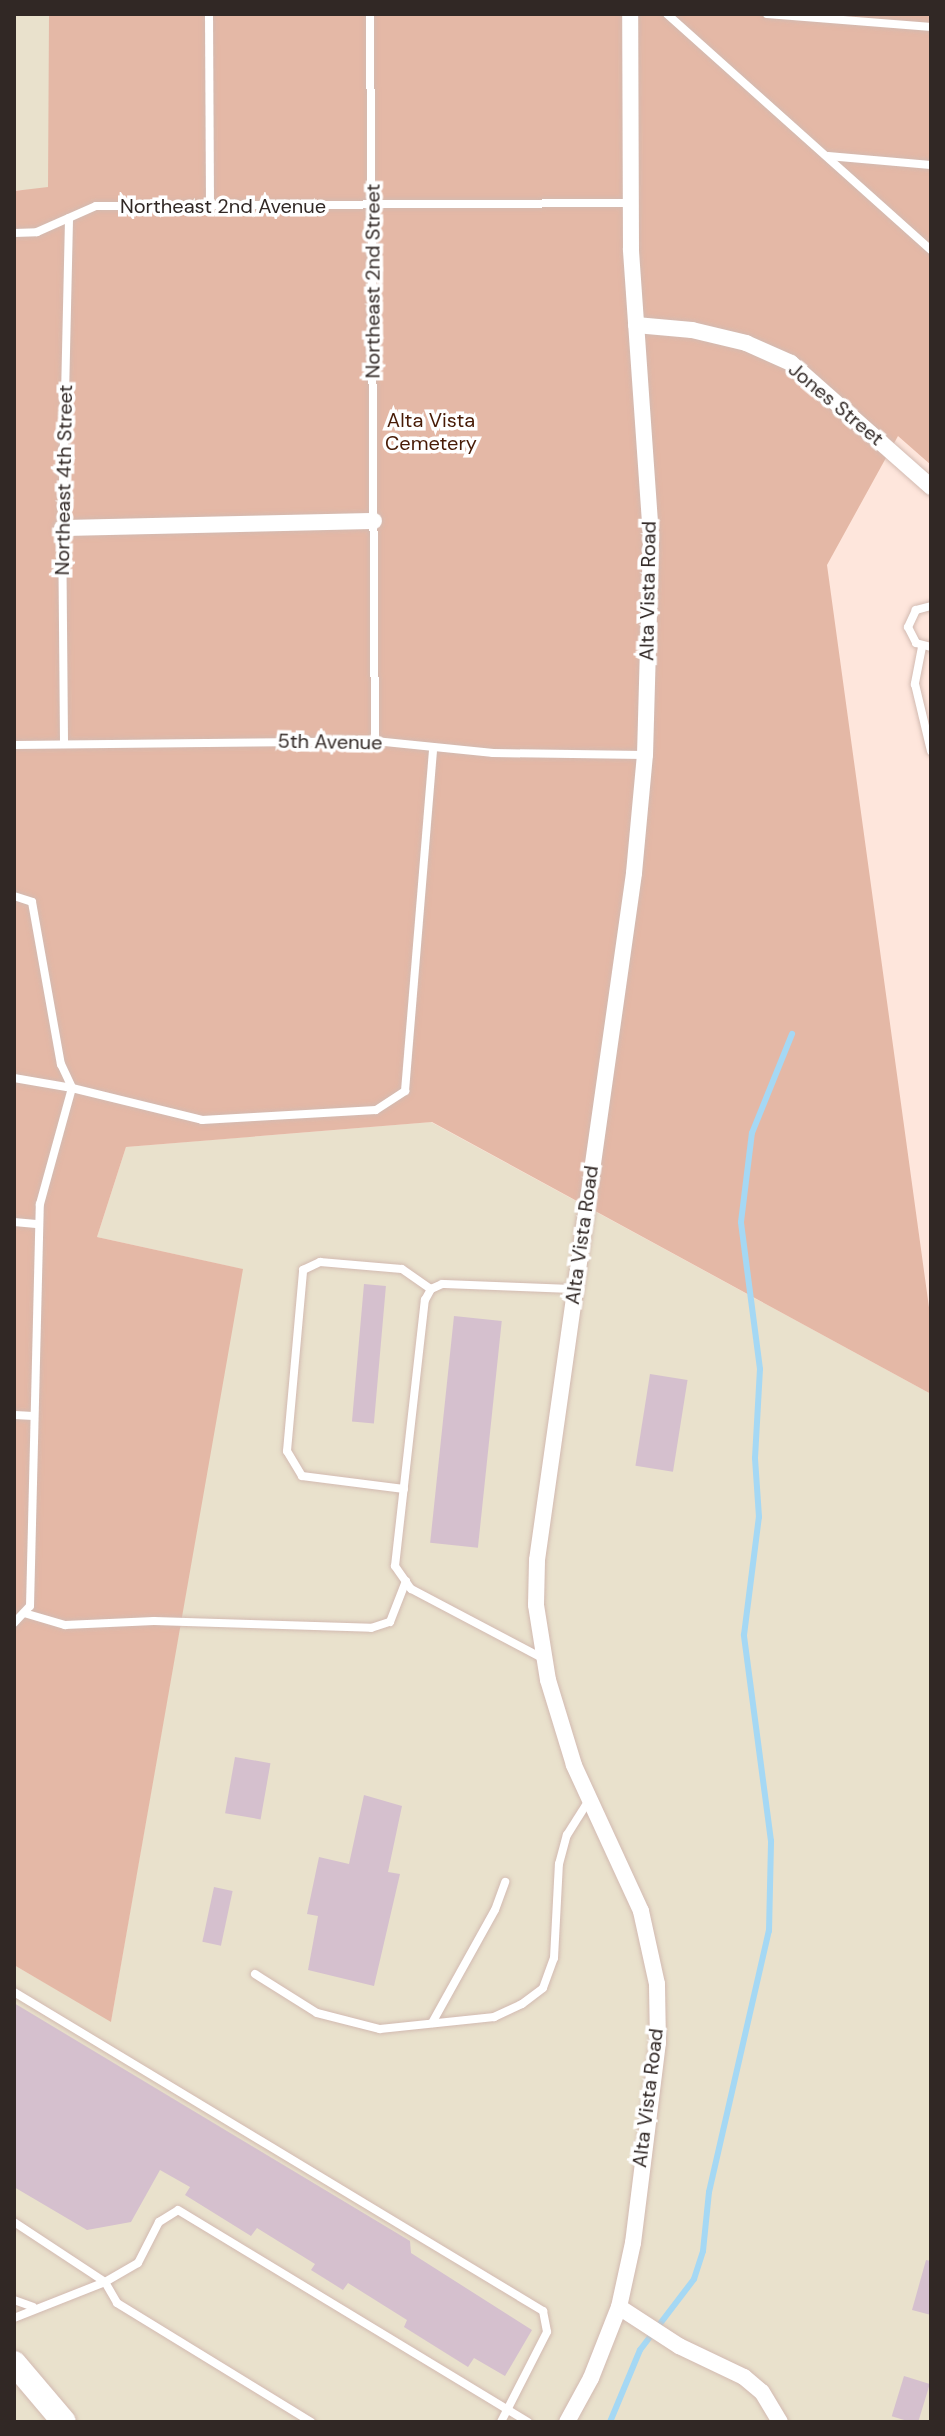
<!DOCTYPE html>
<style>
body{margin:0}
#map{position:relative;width:945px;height:2436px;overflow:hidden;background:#fee6dc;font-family:"DM Sans",sans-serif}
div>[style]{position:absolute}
.commercial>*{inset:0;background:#e9e1cc;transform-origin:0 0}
.green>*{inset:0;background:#e4b8a6}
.stream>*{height:6px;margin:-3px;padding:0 3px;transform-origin:3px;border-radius:3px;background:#a5d8f4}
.building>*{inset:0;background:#d5c0ce;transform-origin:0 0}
.roads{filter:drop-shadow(0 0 2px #d2bab1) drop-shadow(0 0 2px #d2bab1)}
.lane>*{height:8px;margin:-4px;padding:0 4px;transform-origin:4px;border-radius:4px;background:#fff}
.street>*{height:16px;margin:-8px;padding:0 8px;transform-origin:8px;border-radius:8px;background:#fff}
.primary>*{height:24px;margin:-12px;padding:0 12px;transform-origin:12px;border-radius:12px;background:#fff}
span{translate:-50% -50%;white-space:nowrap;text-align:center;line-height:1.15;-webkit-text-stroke:7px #fff;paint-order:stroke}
.street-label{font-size:20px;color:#312825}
.park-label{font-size:20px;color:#481b06}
.frame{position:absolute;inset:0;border:16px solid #312825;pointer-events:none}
</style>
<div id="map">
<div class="commercial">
<div style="left:14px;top:14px;width:35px;height:176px"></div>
<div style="clip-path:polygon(431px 1122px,931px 1394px,931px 2422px,14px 2422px,14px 1965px,111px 2021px,242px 1269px,97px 1237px,126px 1147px)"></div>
</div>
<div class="green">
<div style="clip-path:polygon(49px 14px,931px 16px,931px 465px,898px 436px,827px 565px,931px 1322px,931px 1394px,432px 1122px,126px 1147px,97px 1237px,243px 1269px,111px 2022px,14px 1965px,14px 191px,48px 187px)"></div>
</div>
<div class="stream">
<div style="left:610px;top:2422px;width:78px;rotate:-67.4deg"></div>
<div style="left:640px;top:2350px;width:89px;rotate:-52.7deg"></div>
<div style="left:694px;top:2279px;width:29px;rotate:-72deg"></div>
<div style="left:703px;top:2251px;width:59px;rotate:-84.2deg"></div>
<div style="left:709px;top:2192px;width:268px;rotate:-77.1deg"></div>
<div style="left:769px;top:1931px;width:90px;rotate:-88.7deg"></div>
<div style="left:771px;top:1841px;width:208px;rotate:-97.5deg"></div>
<div style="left:744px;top:1635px;width:119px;rotate:-82.8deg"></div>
<div style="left:759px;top:1517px;width:59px;rotate:-93.9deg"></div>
<div style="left:755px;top:1458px;width:89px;rotate:-86.8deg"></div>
<div style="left:760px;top:1369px;width:148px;rotate:-97.4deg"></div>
<div style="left:741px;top:1222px;width:90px;rotate:-83deg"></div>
<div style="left:752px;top:1133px;width:107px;rotate:-68deg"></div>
</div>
<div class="building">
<div style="left:364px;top:1284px;width:22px;height:138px;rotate:5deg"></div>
<div style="left:454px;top:1316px;width:48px;height:228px;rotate:6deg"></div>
<div style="left:650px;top:1374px;width:38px;height:93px;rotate:9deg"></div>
<div style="left:235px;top:1757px;width:36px;height:57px;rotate:10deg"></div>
<div style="clip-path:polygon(364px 1795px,402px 1806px,388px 1872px,400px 1874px,374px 1986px,308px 1970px,318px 1916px,307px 1914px,319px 1857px,349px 1864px)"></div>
<div style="left:214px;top:1887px;width:19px;height:56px;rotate:12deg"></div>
<div style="clip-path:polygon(14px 2003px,410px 2241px,411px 2253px,532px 2330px,505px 2376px,474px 2358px,468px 2367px,404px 2327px,407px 2320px,348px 2283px,343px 2290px,311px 2270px,315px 2264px,257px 2228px,251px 2236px,185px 2195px,190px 2187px,160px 2170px,131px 2222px,87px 2230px,14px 2187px)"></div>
<div style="clip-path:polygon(926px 2260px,931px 2261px,931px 2315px,912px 2310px)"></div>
<div style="left:904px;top:2376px;width:27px;height:42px;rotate:17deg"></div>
</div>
<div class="roads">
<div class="lane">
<div style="left:209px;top:14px;width:192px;rotate:89.7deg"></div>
<div style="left:370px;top:14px;width:727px;rotate:89.61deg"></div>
<div style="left:667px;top:14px;width:354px;rotate:41.8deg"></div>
<div style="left:767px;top:14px;width:165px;rotate:4.5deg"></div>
<div style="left:828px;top:156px;width:103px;rotate:5deg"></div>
<div style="left:14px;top:233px;width:23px;rotate:-2deg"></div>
<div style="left:37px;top:232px;width:64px;rotate:-23.8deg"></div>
<div style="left:96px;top:206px;width:534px;rotate:-0.32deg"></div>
<div style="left:931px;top:606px;width:16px;rotate:165deg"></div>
<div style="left:916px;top:610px;width:19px;rotate:115deg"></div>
<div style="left:908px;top:627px;width:18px;rotate:63deg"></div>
<div style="left:916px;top:643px;width:16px;rotate:15deg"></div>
<div style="left:922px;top:647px;width:38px;rotate:101deg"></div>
<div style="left:915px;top:684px;width:69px;rotate:76.6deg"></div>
<div style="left:64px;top:741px;width:213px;rotate:-90.5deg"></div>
<div style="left:62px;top:528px;width:310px;rotate:-88.7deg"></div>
<div style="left:14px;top:745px;width:361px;rotate:-0.6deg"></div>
<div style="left:375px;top:741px;width:119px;rotate:5.8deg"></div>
<div style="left:493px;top:753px;width:151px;rotate:0.8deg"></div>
<div style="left:14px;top:896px;width:19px;rotate:18deg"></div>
<div style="left:32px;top:902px;width:165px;rotate:79.9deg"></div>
<div style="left:61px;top:1064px;width:26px;rotate:65deg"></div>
<div style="left:14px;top:1078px;width:59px;rotate:9.8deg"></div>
<div style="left:14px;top:1222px;width:25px;rotate:5deg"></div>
<div style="left:14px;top:1415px;width:20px;rotate:3deg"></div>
<div style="left:404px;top:1489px;width:103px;rotate:-172.7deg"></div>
<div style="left:302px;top:1476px;width:29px;rotate:-121deg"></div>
<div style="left:287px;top:1451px;width:182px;rotate:-84.9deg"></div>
<div style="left:303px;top:1270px;width:19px;rotate:-25deg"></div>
<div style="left:320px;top:1262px;width:82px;rotate:4.9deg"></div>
<div style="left:402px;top:1269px;width:35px;rotate:35deg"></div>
<div style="left:24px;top:1613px;width:43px;rotate:16.3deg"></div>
<div style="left:65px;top:1625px;width:89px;rotate:-2.6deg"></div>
<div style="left:154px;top:1621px;width:217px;rotate:1.8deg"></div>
<div style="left:371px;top:1628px;width:20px;rotate:-18deg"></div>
<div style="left:390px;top:1622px;width:44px;rotate:-68.7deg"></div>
<div style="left:14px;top:1623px;width:23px;rotate:-47deg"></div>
<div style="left:30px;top:1606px;width:402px;rotate:-88.6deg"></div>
<div style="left:40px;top:1204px;width:120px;rotate:-74.6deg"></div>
<div style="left:72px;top:1088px;width:134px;rotate:13.8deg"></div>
<div style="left:202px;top:1120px;width:174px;rotate:-3.3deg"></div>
<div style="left:376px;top:1110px;width:35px;rotate:-33deg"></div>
<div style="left:405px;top:1091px;width:344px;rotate:-85.3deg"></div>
<div style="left:544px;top:1659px;width:150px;rotate:-152.2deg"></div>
<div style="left:411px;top:1589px;width:28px;rotate:-125deg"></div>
<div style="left:395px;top:1566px;width:268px;rotate:-83.6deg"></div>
<div style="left:425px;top:1300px;width:13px;rotate:-61deg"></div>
<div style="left:431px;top:1289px;width:12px;rotate:-24deg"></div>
<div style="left:442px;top:1284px;width:132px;rotate:2.2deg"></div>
<div style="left:255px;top:1974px;width:73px;rotate:32.2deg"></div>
<div style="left:317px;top:2013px;width:65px;rotate:14.3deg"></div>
<div style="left:380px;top:2029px;width:115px;rotate:-6deg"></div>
<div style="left:494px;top:2017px;width:31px;rotate:-25deg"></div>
<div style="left:522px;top:2004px;width:26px;rotate:-37deg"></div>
<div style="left:543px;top:1988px;width:32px;rotate:-70deg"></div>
<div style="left:554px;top:1958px;width:94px;rotate:-87deg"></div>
<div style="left:559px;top:1864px;width:30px;rotate:-75deg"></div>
<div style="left:567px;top:1835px;width:41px;rotate:-57.8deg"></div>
<div style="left:14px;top:1992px;width:618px;rotate:31.09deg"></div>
<div style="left:543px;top:2311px;width:21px;rotate:79deg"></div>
<div style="left:547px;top:2332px;width:101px;rotate:117.1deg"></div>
<div style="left:432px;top:2023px;width:129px;rotate:-60.9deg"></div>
<div style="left:495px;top:1910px;width:30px;rotate:-70deg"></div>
<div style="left:14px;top:2222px;width:109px;rotate:33.4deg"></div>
<div style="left:105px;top:2282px;width:38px;rotate:-30deg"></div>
<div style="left:138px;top:2263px;width:46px;rotate:-62.9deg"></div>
<div style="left:159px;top:2222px;width:22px;rotate:-32deg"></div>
<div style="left:178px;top:2210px;width:409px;rotate:31.2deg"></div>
<div style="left:14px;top:2300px;width:20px;rotate:20deg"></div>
<div style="left:14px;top:2318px;width:98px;rotate:-21.6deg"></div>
<div style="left:105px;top:2282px;width:24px;rotate:60deg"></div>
<div style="left:117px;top:2303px;width:228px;rotate:31.5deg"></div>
</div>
<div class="street">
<div style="left:636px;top:325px;width:56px;rotate:5.1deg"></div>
<div style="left:692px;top:330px;width:56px;rotate:13.5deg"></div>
<div style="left:746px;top:343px;width:49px;rotate:24deg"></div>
<div style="left:791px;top:363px;width:187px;rotate:41.5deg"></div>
<div style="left:62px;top:528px;width:312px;rotate:-1.3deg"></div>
<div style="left:619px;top:2307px;width:72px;rotate:33deg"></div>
<div style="left:679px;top:2346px;width:72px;rotate:25.5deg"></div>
<div style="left:744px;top:2377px;width:23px;rotate:40deg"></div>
<div style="left:762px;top:2392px;width:35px;rotate:59deg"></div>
<div style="left:567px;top:2422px;width:50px;rotate:-61.4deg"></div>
<div style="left:591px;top:2378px;width:76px;rotate:-68.5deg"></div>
<div style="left:619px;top:2307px;width:66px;rotate:-77.7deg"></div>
<div style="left:633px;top:2243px;width:202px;rotate:-82.9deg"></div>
<div style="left:658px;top:2043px;width:59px;rotate:-91deg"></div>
<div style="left:657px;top:1984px;width:75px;rotate:-102.4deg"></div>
<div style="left:641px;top:1911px;width:161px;rotate:-114.7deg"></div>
<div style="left:574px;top:1765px;width:89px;rotate:-107deg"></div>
<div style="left:548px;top:1680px;width:76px;rotate:-99.1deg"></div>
<div style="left:536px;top:1605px;width:45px;rotate:-88.7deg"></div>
<div style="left:537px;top:1560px;width:694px;rotate:-81.96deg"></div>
<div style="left:634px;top:873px;width:119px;rotate:-84.7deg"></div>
<div style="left:645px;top:755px;width:218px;rotate:-88.4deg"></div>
<div style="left:651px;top:537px;width:289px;rotate:-94deg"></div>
<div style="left:631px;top:249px;width:235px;rotate:-90.2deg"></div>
</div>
<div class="primary">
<div style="left:14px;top:2363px;width:77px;rotate:49.7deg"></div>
</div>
</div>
<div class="street-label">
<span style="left:223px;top:206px">Northeast 2nd Avenue</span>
<span style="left:373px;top:281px;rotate:-90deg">Northeast 2nd Street</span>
<span style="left:836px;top:404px;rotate:40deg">Jones Street</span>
<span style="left:64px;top:480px;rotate:-89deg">Northeast 4th Street</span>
<span style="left:648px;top:591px;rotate:-89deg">Alta Vista Road</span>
<span style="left:330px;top:742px;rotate:1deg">5th Avenue</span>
<span style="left:582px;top:1235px;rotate:-82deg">Alta Vista Road</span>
<span style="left:648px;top:2098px;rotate:-83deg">Alta Vista Road</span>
</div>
<div class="park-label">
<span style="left:431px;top:432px">Alta Vista<br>Cemetery</span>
</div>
<div class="frame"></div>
</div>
